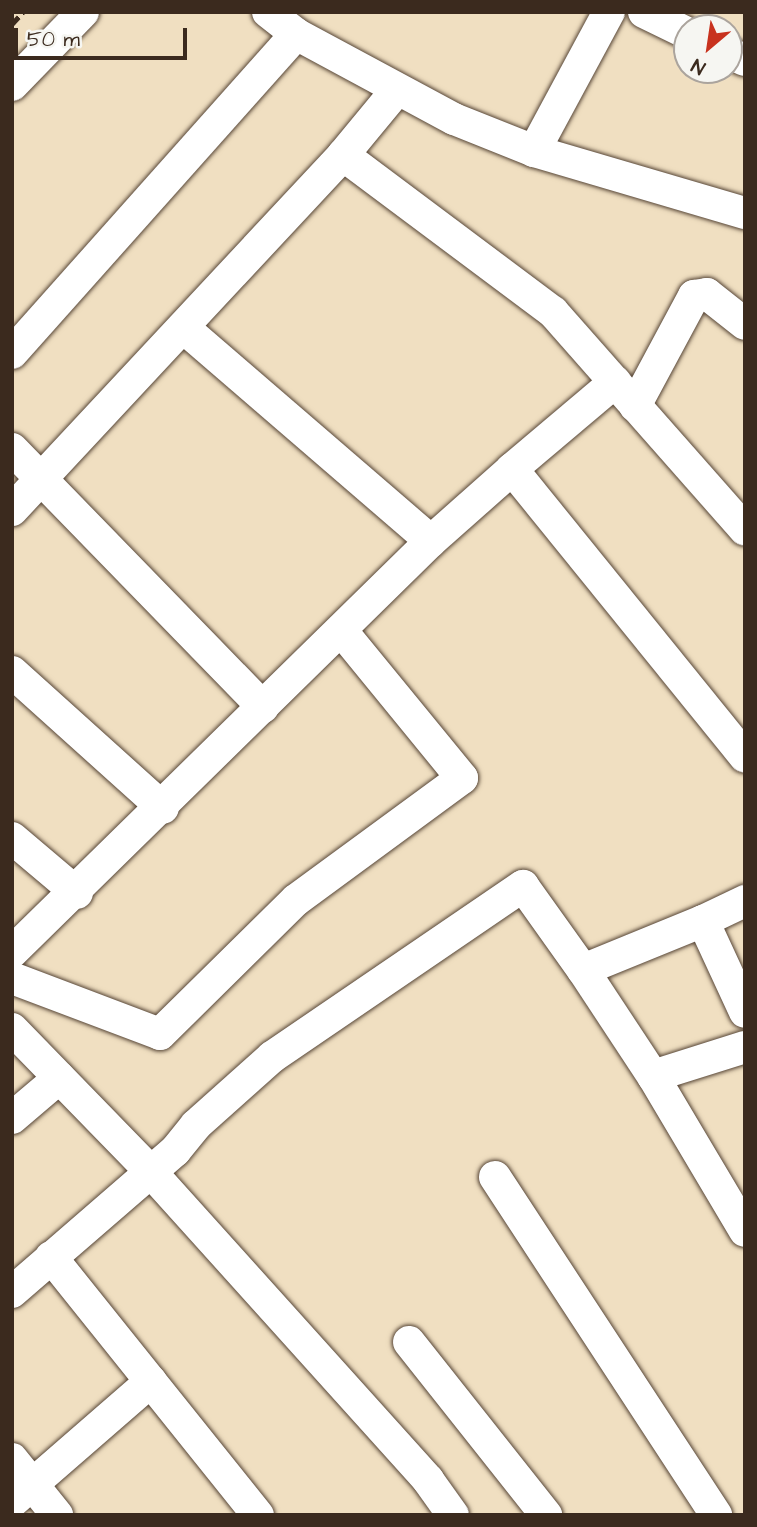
<!DOCTYPE html>
<style>
body{margin:0}
#map{position:relative;width:757px;height:1527px;overflow:hidden;background:#f0dfc1;font-family:"Architects Daughter",sans-serif}
div>[style]{position:absolute}
.roads{filter:drop-shadow(0 0 2px #564536) drop-shadow(0 0 2px #564536)}
.minor>*{height:32px;margin:-16px;padding:0 16px;transform-origin:16px;border-radius:16px;background:#fff}
.rail>*{height:5px;margin-top:-2.5px;transform-origin:0;background:repeating-linear-gradient(90deg,#3b2a1e 0 10px,transparent 0 15px)}
span{translate:-50% -50%;white-space:nowrap;text-align:center;line-height:1.15;-webkit-text-stroke:5px #f6f6f2;paint-order:stroke}
.frame{position:absolute;inset:0;border:14px solid #3b2a1e;pointer-events:none}
.north{position:absolute;left:673px;top:14px;width:70px;height:70px;box-sizing:border-box;background:#f6f6f2;border:2px solid #aba49d;border-radius:50%;rotate:209deg;font-size:19px;font-weight:700;line-height:28px;text-align:center;color:#3b2a1e}
.north::after{content:'';display:block;margin:auto;width:24px;height:32px;background:#c8321e;clip-path:polygon(50% 0,100% 100%,50% 72%,0 100%)}
.scale{position:absolute;left:14px;top:28px;width:173px;height:32px;box-sizing:border-box;border:4px solid #3b2a1e;border-top:0;padding-left:9px;font-size:21px;line-height:24px;white-space:nowrap;color:#3b2a1e;-webkit-text-stroke:5px #f6f6f2;paint-order:stroke}
</style>
<div id="map">
<div class="roads">
<div class="minor">
<div style="left:268px;top:12px;width:36px;rotate:38deg"></div>
<div style="left:296px;top:34px;width:179px;rotate:28.3deg"></div>
<div style="left:454px;top:119px;width:86px;rotate:21.8deg"></div>
<div style="left:534px;top:151px;width:220px;rotate:16.4deg"></div>
<div style="left:644px;top:12px;width:48px;rotate:26deg"></div>
<div style="left:729px;top:53px;width:17px;rotate:24deg"></div>
<div style="left:12px;top:85px;width:102px;rotate:-45.8deg"></div>
<div style="left:534px;top:151px;width:158px;rotate:-61.7deg"></div>
<div style="left:343px;top:155px;width:83px;rotate:-50.4deg"></div>
<div style="left:184px;top:328px;width:326px;rotate:40.8deg"></div>
<div style="left:12px;top:353px;width:427px;rotate:-48.3deg"></div>
<div style="left:635px;top:406px;width:125px;rotate:-61.8deg"></div>
<div style="left:694px;top:296px;width:13px;rotate:-9deg"></div>
<div style="left:707px;top:294px;width:48px;rotate:38.3deg"></div>
<div style="left:12px;top:449px;width:360px;rotate:45.8deg"></div>
<div style="left:512px;top:469px;width:135px;rotate:-40.2deg"></div>
<div style="left:12px;top:510px;width:485px;rotate:-47deg"></div>
<div style="left:343px;top:155px;width:262px;rotate:36.8deg"></div>
<div style="left:553px;top:312px;width:290px;rotate:48.6deg"></div>
<div style="left:12px;top:672px;width:203px;rotate:42deg"></div>
<div style="left:12px;top:838px;width:85px;rotate:40.2deg"></div>
<div style="left:703px;top:921px;width:47px;rotate:-25.5deg"></div>
<div style="left:12px;top:952px;width:587px;rotate:-44.45deg"></div>
<div style="left:431px;top:541px;width:108px;rotate:-41.6deg"></div>
<div style="left:512px;top:469px;width:370px;rotate:51deg"></div>
<div style="left:583px;top:970px;width:127px;rotate:56.6deg"></div>
<div style="left:653px;top:1076px;width:180px;rotate:59.3deg"></div>
<div style="left:12px;top:978px;width:158px;rotate:20.7deg"></div>
<div style="left:160px;top:1034px;width:191px;rotate:-44.6deg"></div>
<div style="left:296px;top:900px;width:206px;rotate:-36.3deg"></div>
<div style="left:462px;top:778px;width:191px;rotate:-129.3deg"></div>
<div style="left:12px;top:1029px;width:198px;rotate:45.8deg"></div>
<div style="left:150px;top:1171px;width:416px;rotate:48deg"></div>
<div style="left:428px;top:1480px;width:43px;rotate:54.5deg"></div>
<div style="left:653px;top:1076px;width:96px;rotate:-17.5deg"></div>
<div style="left:12px;top:1118px;width:62px;rotate:-40.4deg"></div>
<div style="left:495px;top:1177px;width:404px;rotate:56.8deg"></div>
<div style="left:51px;top:1257px;width:331px;rotate:51.3deg"></div>
<div style="left:12px;top:1292px;width:216px;rotate:-40.9deg"></div>
<div style="left:175px;top:1151px;width:33px;rotate:-51deg"></div>
<div style="left:196px;top:1125px;width:102px;rotate:-41.8deg"></div>
<div style="left:272px;top:1057px;width:304px;rotate:-34.3deg"></div>
<div style="left:523px;top:886px;width:103px;rotate:54.5deg"></div>
<div style="left:583px;top:970px;width:130px;rotate:-22.2deg"></div>
<div style="left:703px;top:921px;width:100px;rotate:65.2deg"></div>
<div style="left:409px;top:1342px;width:221px;rotate:51.6deg"></div>
<div style="left:12px;top:1459px;width:72px;rotate:51.2deg"></div>
<div style="left:12px;top:1502px;width:184px;rotate:-41deg"></div>
</div>
</div>
<div class="rail">
<div style="left:12px;top:24px;width:16px;rotate:-47deg"></div>
</div>
<div class="frame"></div>
<div class="north">N</div>
<div class="scale">50 m</div>
</div>
